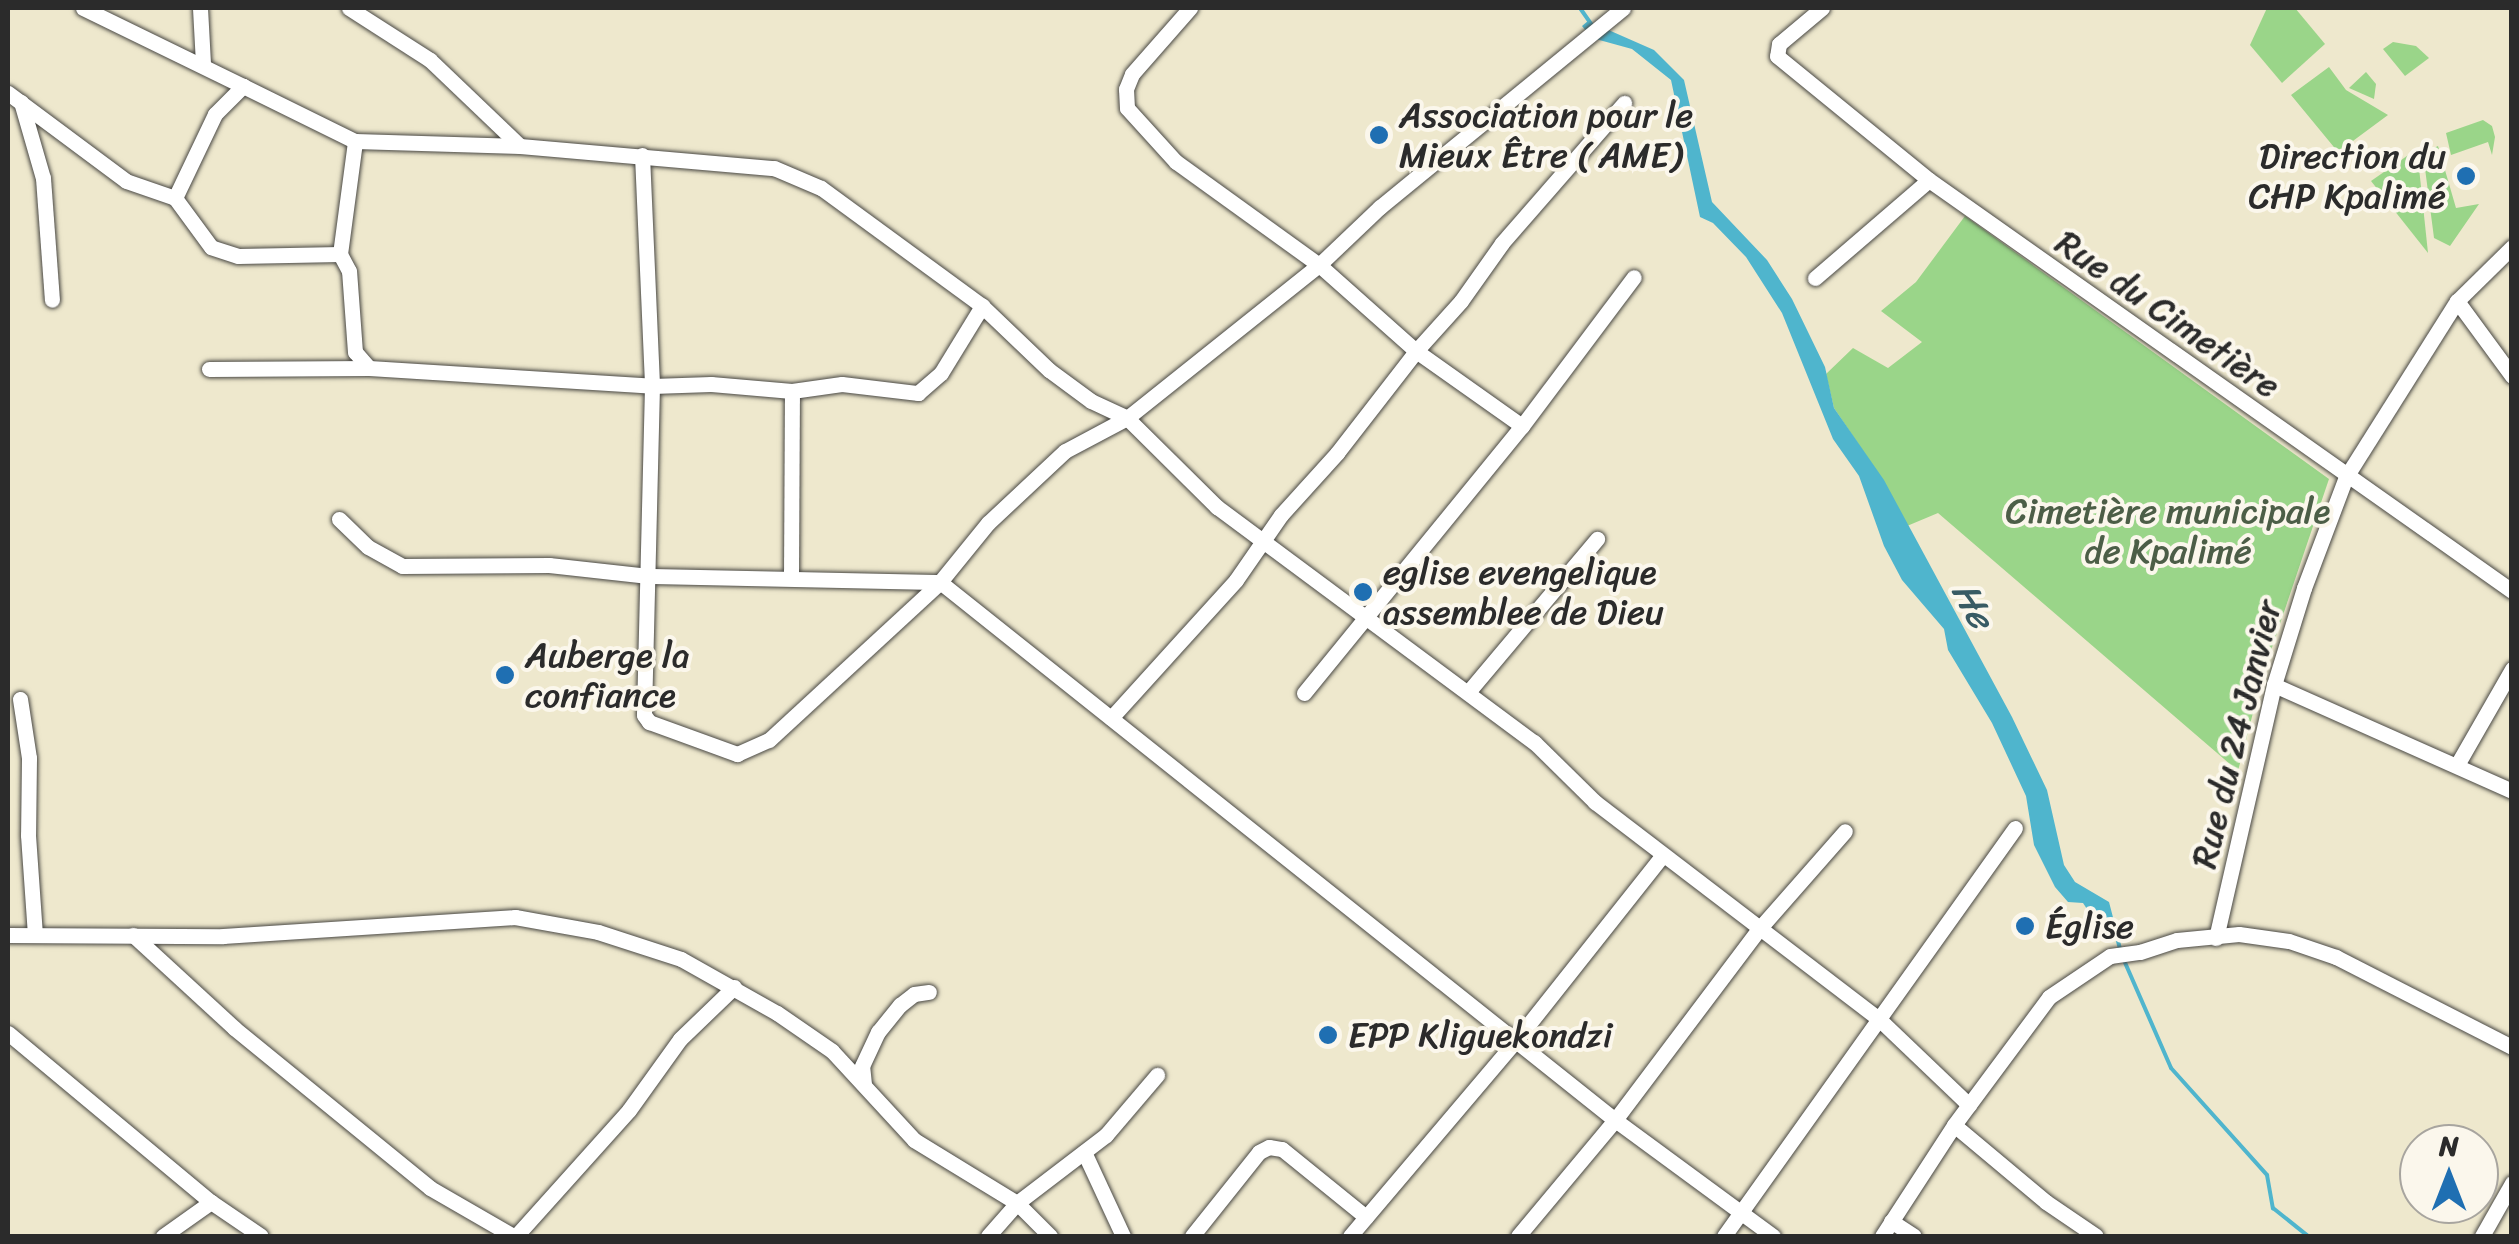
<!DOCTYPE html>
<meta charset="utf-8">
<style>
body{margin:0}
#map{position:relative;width:2519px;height:1244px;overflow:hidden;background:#eee8cd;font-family:Sriracha,sans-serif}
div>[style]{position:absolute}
.green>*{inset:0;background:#9ad589}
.water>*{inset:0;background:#4fb5cd}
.stream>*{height:4px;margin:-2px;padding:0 2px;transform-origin:2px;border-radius:2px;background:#4fb5cd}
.roads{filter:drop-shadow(0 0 2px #484743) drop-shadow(0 0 2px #484743)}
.minor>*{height:15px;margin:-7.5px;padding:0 7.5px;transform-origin:7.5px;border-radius:7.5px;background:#fff}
.dots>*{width:28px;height:28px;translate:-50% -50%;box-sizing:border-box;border:5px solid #fbf7ec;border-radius:50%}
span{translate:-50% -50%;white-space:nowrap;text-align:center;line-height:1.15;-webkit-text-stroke:8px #fbf7ec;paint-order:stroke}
.poi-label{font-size:35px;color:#2b2b2b}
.left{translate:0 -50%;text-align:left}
.right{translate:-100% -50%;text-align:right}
.street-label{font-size:35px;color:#2b2b2b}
.park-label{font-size:35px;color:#4c5e47}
.water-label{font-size:38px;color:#385b64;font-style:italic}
.frame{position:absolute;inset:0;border:10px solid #2b2b2b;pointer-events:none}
.north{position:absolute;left:2399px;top:1124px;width:100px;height:100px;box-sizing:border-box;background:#fbf7ec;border:2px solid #a8a59f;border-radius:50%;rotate:0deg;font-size:28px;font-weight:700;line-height:40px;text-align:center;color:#2b2b2b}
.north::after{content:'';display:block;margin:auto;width:35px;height:45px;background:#1f6fb2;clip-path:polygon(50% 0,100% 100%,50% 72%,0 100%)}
</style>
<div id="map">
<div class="green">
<div style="clip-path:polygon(2267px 8px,2295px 8px,2325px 44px,2282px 83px,2250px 45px)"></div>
<div style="clip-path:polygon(2393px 42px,2416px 46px,2429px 58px,2405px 76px,2383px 49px)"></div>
<div style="clip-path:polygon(2329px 67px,2346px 90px,2388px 115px,2338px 152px,2291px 95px)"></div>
<div style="clip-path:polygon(2366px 72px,2376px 84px,2374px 99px,2349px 88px)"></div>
<div style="clip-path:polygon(2483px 120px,2492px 126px,2495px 137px,2492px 155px,2488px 142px,2451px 155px,2446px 133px)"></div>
<div style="clip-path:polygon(2438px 146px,2456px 208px,2479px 204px,2450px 246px,2434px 238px,2423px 153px)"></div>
<div style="clip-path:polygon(2417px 149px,2428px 253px,2371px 181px)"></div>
<div style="clip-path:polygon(1965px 216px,2329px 479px,2263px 674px,2238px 771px,1938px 513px,1907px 526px,1884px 482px,1834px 408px,1826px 374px,1853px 348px,1888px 368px,1922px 342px,1881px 311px,1916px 282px)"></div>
</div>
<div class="water">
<div style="clip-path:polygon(1588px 21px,1654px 50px,1684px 80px,1712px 202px,1767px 260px,1792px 299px,1825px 367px,1834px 408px,1884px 480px,2012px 717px,2047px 790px,2064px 865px,2075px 882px,2109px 902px,2115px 925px,2101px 930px,2083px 903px,2068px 902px,2055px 887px,2034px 845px,2026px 796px,1992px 723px,1948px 650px,1944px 629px,1902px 580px,1884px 546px,1859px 476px,1833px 439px,1782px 313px,1746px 257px,1713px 223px,1700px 217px,1671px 80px,1632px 49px,1592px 38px,1582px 26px)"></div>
</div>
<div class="stream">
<div style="left:1580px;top:8px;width:19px;rotate:55deg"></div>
<div style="left:2114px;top:925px;width:25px;rotate:76deg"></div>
<div style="left:2123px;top:958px;width:120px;rotate:66.4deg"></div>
<div style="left:2171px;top:1068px;width:144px;rotate:48.1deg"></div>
<div style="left:2267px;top:1175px;width:34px;rotate:80deg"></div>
<div style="left:2273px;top:1208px;width:45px;rotate:38.7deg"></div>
</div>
<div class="roads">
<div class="minor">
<div style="left:83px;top:8px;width:178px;rotate:26deg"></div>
<div style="left:200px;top:8px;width:55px;rotate:86.9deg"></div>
<div style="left:349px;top:8px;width:96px;rotate:32.7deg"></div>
<div style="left:430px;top:60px;width:124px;rotate:43.7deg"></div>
<div style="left:1822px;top:8px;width:56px;rotate:140.1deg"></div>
<div style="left:1779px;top:44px;width:12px;rotate:99deg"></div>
<div style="left:1777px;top:56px;width:196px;rotate:39.2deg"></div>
<div style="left:1929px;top:180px;width:713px;rotate:35.18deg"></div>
<div style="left:8px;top:93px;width:147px;rotate:36.7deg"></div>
<div style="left:126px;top:181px;width:52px;rotate:19.1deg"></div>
<div style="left:21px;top:102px;width:79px;rotate:73.9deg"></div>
<div style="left:43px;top:178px;width:122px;rotate:85.8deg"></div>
<div style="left:642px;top:155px;width:231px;rotate:87.5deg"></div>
<div style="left:652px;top:386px;width:329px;rotate:91.4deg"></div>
<div style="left:644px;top:715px;width:9px;rotate:54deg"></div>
<div style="left:649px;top:722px;width:94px;rotate:20deg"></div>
<div style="left:737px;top:754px;width:35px;rotate:-24deg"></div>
<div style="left:769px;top:740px;width:233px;rotate:-42.7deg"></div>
<div style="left:940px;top:582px;width:76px;rotate:-50.9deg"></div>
<div style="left:988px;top:523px;width:105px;rotate:-43.1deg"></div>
<div style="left:1065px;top:451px;width:70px;rotate:-28deg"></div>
<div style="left:1127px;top:418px;width:127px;rotate:44.7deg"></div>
<div style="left:1217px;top:507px;width:395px;rotate:36.6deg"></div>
<div style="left:1534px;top:742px;width:86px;rotate:44.5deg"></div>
<div style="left:1595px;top:802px;width:359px;rotate:37.4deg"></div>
<div style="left:1880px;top:1020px;width:123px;rotate:43.7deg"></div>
<div style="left:340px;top:254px;width:114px;rotate:-82.4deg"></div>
<div style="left:1815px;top:278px;width:150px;rotate:-40.7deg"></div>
<div style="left:2457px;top:301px;width:93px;rotate:53.7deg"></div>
<div style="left:369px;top:368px;width:21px;rotate:-131deg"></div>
<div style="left:355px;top:352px;width:81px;rotate:-94.2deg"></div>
<div style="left:349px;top:271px;width:19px;rotate:-118deg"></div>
<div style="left:340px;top:254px;width:102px;rotate:178.9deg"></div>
<div style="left:238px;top:256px;width:28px;rotate:-162deg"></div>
<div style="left:211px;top:247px;width:61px;rotate:-126.3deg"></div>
<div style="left:175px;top:198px;width:93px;rotate:-64.5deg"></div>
<div style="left:215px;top:114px;width:40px;rotate:-45deg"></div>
<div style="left:243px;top:86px;width:125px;rotate:26.2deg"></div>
<div style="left:355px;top:141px;width:165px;rotate:1.7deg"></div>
<div style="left:520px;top:146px;width:255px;rotate:5deg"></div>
<div style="left:774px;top:168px;width:51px;rotate:23.1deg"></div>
<div style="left:821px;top:188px;width:200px;rotate:36.2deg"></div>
<div style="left:982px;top:306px;width:93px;rotate:43.7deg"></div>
<div style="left:1049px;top:370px;width:52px;rotate:36.4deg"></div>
<div style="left:1091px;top:401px;width:40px;rotate:25deg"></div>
<div style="left:1127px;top:418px;width:246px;rotate:-38.6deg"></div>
<div style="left:1319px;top:265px;width:84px;rotate:-43.6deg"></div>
<div style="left:1380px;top:207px;width:314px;rotate:-39.3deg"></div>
<div style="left:209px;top:369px;width:160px;rotate:-0.4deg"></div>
<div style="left:369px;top:368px;width:284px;rotate:3.6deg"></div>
<div style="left:652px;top:386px;width:59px;rotate:-1.9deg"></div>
<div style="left:711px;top:384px;width:81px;rotate:4.9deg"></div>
<div style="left:792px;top:391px;width:50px;rotate:-8deg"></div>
<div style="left:842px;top:384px;width:77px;rotate:6.8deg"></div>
<div style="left:918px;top:393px;width:30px;rotate:-41deg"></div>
<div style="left:941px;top:373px;width:79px;rotate:-58.5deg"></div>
<div style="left:1522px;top:426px;width:130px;rotate:-144.7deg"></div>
<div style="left:1416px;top:351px;width:67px;rotate:-48deg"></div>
<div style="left:1461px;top:301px;width:71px;rotate:-54.7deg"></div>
<div style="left:1502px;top:243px;width:186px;rotate:-48.9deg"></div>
<div style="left:339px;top:519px;width:40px;rotate:44deg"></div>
<div style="left:368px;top:547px;width:39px;rotate:29deg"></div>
<div style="left:402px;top:566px;width:147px;rotate:-0.4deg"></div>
<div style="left:549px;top:565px;width:100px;rotate:6.3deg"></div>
<div style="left:648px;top:576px;width:292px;rotate:1.2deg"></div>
<div style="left:940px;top:582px;width:863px;rotate:38.56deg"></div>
<div style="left:1615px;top:1120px;width:196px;rotate:36.3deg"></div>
<div style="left:791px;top:577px;width:186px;rotate:-89.7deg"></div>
<div style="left:2274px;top:685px;width:261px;rotate:24deg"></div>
<div style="left:1469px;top:691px;width:199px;rotate:-49.9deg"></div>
<div style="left:1304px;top:693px;width:345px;rotate:-50.8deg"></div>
<div style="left:1522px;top:426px;width:186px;rotate:-53.1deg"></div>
<div style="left:20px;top:699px;width:60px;rotate:81.3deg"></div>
<div style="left:29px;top:758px;width:77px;rotate:90.7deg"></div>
<div style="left:28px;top:835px;width:99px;rotate:86deg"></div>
<div style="left:1111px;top:718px;width:186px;rotate:-47.8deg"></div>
<div style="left:1236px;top:580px;width:79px;rotate:-55.3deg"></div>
<div style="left:1281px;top:515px;width:84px;rotate:-47.9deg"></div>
<div style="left:1337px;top:453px;width:129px;rotate:-52.2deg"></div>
<div style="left:1416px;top:351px;width:130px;rotate:-138.4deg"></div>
<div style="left:1319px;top:265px;width:176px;rotate:-144.2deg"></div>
<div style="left:1176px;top:162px;width:73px;rotate:-132.2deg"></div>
<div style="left:1127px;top:108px;width:19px;rotate:-93deg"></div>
<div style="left:1126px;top:89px;width:16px;rotate:-68deg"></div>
<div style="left:1132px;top:74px;width:88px;rotate:-48.7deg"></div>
<div style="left:2457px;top:765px;width:111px;rotate:-60.2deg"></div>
<div style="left:8px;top:935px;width:215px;rotate:0.3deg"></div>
<div style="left:223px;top:936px;width:293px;rotate:-3.7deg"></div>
<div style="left:515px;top:917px;width:84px;rotate:10.2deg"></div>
<div style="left:598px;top:932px;width:87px;rotate:18deg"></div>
<div style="left:681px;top:959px;width:110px;rotate:29.4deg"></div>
<div style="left:777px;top:1013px;width:67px;rotate:34.6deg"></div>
<div style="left:832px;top:1051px;width:121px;rotate:47.3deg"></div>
<div style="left:914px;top:1140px;width:121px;rotate:31.5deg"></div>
<div style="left:1017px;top:1203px;width:47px;rotate:45deg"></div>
<div style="left:133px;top:935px;width:137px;rotate:42.6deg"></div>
<div style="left:234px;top:1028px;width:253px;rotate:39.2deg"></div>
<div style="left:430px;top:1188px;width:96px;rotate:30deg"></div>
<div style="left:2216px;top:938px;width:260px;rotate:-77.1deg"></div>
<div style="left:2274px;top:685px;width:102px;rotate:-72.8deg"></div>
<div style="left:2304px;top:588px;width:119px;rotate:-69.3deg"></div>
<div style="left:2346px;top:477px;width:208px;rotate:-57.8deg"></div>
<div style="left:2457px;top:301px;width:77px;rotate:-44.5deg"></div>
<div style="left:8px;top:1033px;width:264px;rotate:39.8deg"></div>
<div style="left:211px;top:1202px;width:60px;rotate:34.2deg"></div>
<div style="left:864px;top:1084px;width:18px;rotate:-96deg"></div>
<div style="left:862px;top:1066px;width:38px;rotate:-65deg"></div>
<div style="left:878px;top:1032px;width:35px;rotate:-51deg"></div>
<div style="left:900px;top:1005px;width:18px;rotate:-38deg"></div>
<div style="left:914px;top:994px;width:15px;rotate:-8deg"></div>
<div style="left:1954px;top:1125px;width:120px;rotate:39.9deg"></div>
<div style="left:2046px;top:1202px;width:60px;rotate:34.2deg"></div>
<div style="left:1084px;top:1152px;width:93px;rotate:65.1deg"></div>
<div style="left:1891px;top:1221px;width:27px;rotate:33deg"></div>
<div style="left:163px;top:1236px;width:59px;rotate:-35.3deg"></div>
<div style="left:516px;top:1236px;width:169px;rotate:-48.1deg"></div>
<div style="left:629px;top:1110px;width:87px;rotate:-54.3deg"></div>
<div style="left:680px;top:1039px;width:75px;rotate:-43.9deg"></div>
<div style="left:988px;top:1236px;width:44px;rotate:-48.7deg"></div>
<div style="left:1017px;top:1203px;width:112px;rotate:-37.4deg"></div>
<div style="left:1106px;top:1135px;width:79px;rotate:-49.6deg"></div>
<div style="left:1192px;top:1236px;width:107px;rotate:-51.4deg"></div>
<div style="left:1259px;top:1152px;width:11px;rotate:-27deg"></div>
<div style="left:1269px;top:1147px;width:13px;rotate:9deg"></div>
<div style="left:1282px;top:1149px;width:108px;rotate:39deg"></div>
<div style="left:1350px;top:1236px;width:258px;rotate:-49.7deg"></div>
<div style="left:1517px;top:1039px;width:233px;rotate:-51.6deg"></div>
<div style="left:1518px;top:1236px;width:151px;rotate:-50.1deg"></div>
<div style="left:1615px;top:1120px;width:239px;rotate:-53deg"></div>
<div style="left:1759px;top:929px;width:130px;rotate:-48.7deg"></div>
<div style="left:1724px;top:1236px;width:501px;rotate:-54.5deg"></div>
<div style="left:1882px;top:1236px;width:132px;rotate:-57deg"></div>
<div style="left:1954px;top:1125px;width:159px;rotate:-53.4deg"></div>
<div style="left:2049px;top:997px;width:73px;rotate:-33.9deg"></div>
<div style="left:2110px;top:956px;width:30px;rotate:-8deg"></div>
<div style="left:2140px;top:952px;width:39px;rotate:-18deg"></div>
<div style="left:2177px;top:940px;width:62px;rotate:-5.5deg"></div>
<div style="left:2239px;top:934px;width:50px;rotate:8deg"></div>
<div style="left:2289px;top:941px;width:50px;rotate:18.8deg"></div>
<div style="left:2336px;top:957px;width:198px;rotate:27.1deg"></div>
<div style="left:2482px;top:1236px;width:61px;rotate:-60.5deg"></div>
</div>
</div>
<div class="dots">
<div style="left:1379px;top:135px;background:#1f6fb2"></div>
<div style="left:2466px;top:176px;background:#1f6fb2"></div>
<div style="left:1363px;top:592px;background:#1f6fb2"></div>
<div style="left:505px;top:675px;background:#1f6fb2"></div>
<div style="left:2025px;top:926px;background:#1f6fb2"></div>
<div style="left:1328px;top:1035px;background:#1f6fb2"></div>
</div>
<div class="poi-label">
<span class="left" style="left:1399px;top:135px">Association pour le<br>Mieux Être ( AME)</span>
<span class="right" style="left:2446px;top:176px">Direction du<br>CHP Kpalimé</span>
<span class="left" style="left:1383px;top:592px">eglise evengelique<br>assemblee de Dieu</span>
<span class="left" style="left:525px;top:675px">Auberge la<br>confiance</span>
<span class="left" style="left:2045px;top:926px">Église</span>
<span class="left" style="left:1348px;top:1035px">EPP Kliguekondzi</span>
</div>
<div class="street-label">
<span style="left:2168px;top:314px;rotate:35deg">Rue du Cimetière</span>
<span style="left:2236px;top:734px;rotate:-76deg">Rue du 24 Janvier</span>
</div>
<div class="park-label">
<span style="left:2168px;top:531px">Cimetière municipale<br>de Kpalimé</span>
</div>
<div class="water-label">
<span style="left:1973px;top:605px;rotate:62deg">He</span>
</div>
<div class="frame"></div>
<div class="north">N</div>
</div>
